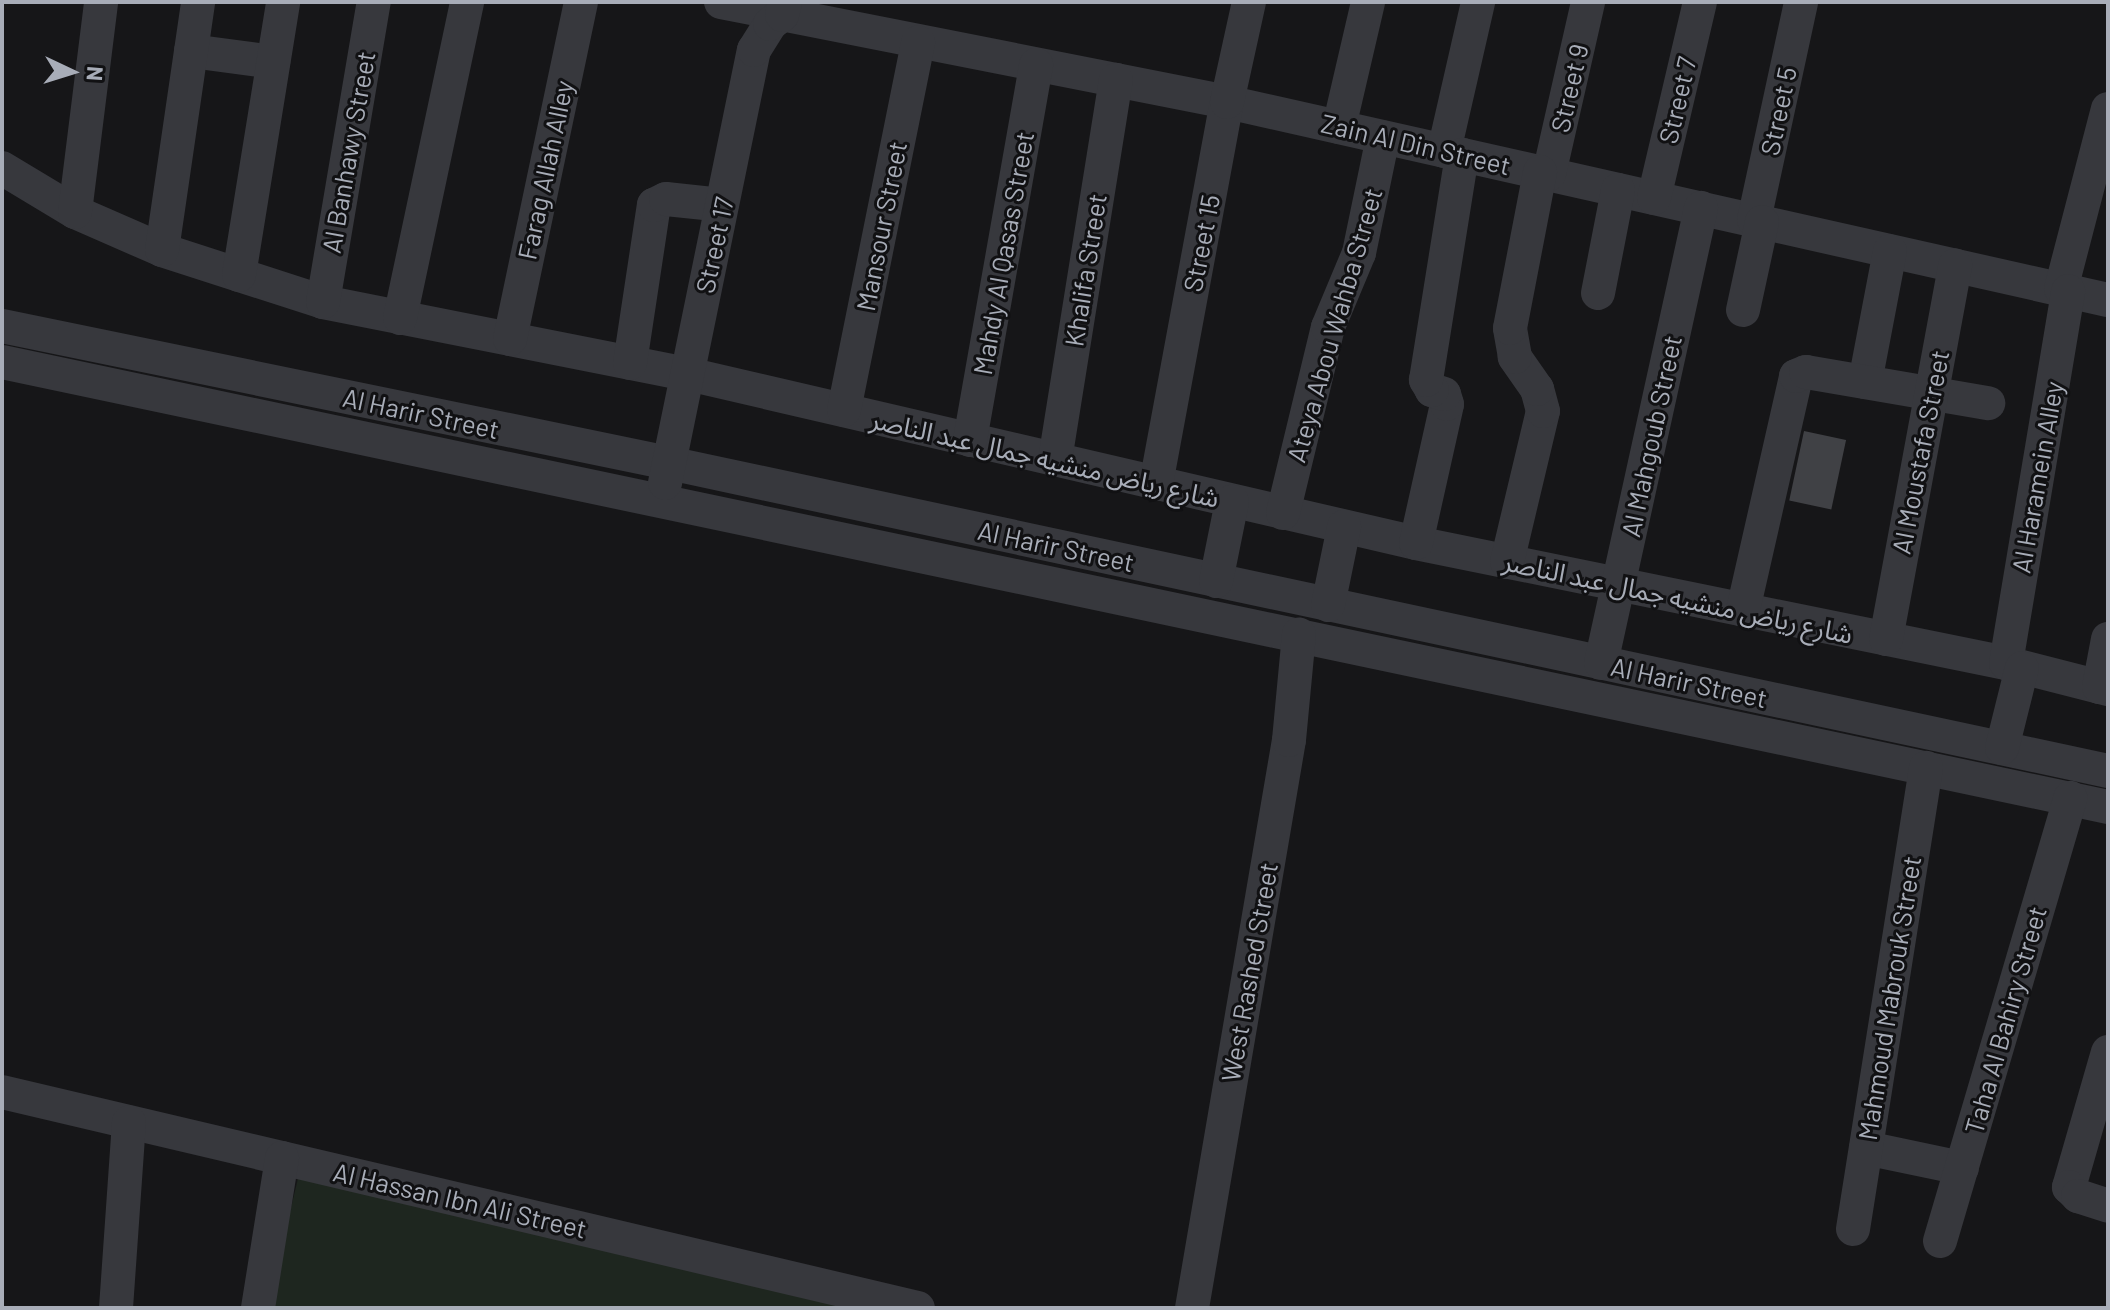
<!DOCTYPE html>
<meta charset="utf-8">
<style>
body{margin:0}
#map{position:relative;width:2110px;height:1310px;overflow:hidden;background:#161618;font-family:Barlow,"Noto Sans Arabic",sans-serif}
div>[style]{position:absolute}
.green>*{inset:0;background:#1e261f}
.building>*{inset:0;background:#404145;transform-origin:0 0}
.minor>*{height:34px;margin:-17px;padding:0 17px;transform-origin:17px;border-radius:17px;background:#37383d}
span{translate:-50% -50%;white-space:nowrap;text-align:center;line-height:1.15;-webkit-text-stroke:6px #111113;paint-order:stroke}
.street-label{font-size:26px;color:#a8adb8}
.frame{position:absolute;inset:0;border:4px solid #a8adb8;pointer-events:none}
.north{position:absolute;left:32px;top:32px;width:80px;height:80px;-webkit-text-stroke:6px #111113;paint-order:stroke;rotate:94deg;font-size:22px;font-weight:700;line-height:32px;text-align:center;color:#a8adb8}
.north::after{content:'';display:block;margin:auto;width:28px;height:36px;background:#a8adb8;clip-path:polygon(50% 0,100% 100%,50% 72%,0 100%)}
</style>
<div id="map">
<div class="green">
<div style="clip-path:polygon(300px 1170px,908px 1308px,267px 1308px)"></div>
</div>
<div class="building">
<div style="left:1804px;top:431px;width:43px;height:71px;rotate:12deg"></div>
</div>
<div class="minor">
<div style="left:721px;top:2px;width:516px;rotate:11.18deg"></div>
<div style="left:1227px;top:102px;width:903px;rotate:12.67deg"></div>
<div style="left:191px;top:51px;width:83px;rotate:7.6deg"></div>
<div style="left:1339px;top:127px;width:128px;rotate:-76.9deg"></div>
<div style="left:1444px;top:151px;width:153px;rotate:-77.1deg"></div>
<div style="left:2px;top:168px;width:85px;rotate:31.1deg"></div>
<div style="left:75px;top:212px;width:95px;rotate:23.6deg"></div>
<div style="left:162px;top:250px;width:169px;rotate:17.9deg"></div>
<div style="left:323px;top:302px;width:372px;rotate:11.2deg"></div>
<div style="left:688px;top:374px;width:747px;rotate:13.07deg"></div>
<div style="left:1416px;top:543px;width:602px;rotate:11.5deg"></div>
<div style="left:2006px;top:663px;width:105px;rotate:14.3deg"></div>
<div style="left:1549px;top:174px;width:176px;rotate:-77.2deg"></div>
<div style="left:1654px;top:198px;width:201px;rotate:-76.8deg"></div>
<div style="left:75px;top:212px;width:212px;rotate:-82.9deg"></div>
<div style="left:1754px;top:220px;width:223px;rotate:-77.8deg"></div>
<div style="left:162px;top:250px;width:251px;rotate:-81.7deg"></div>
<div style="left:239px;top:275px;width:277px;rotate:-80.8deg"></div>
<div style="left:2061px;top:289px;width:186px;rotate:-75.4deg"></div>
<div style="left:1598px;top:293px;width:105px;rotate:-79deg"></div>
<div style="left:323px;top:302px;width:304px;rotate:-80.4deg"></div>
<div style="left:1743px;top:310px;width:90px;rotate:-77.8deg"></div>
<div style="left:400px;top:318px;width:323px;rotate:-78deg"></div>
<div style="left:2px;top:326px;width:681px;rotate:11.61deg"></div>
<div style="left:669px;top:463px;width:1472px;rotate:12.08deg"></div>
<div style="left:510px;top:339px;width:344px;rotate:-78.1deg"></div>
<div style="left:2px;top:362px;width:2153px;rotate:11.93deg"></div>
<div style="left:630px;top:363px;width:160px;rotate:-81.4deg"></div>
<div style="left:654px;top:205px;width:13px;rotate:-27deg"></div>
<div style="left:666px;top:199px;width:56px;rotate:6.1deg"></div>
<div style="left:1865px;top:382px;width:133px;rotate:-79.2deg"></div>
<div style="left:844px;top:410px;width:375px;rotate:-78.6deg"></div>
<div style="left:970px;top:440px;width:381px;rotate:-80deg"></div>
<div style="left:1055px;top:460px;width:385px;rotate:-80.9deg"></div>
<div style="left:665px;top:483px;width:442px;rotate:-78.4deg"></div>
<div style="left:754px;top:50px;width:31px;rotate:-58deg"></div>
<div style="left:770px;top:24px;width:15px;rotate:-37deg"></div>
<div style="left:782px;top:15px;width:13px;rotate:-77deg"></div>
<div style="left:1156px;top:484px;width:389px;rotate:-79.5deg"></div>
<div style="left:1227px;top:102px;width:102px;rotate:-77.6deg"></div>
<div style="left:1283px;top:513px;width:191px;rotate:-76.4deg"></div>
<div style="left:1328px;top:327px;width:80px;rotate:-67.3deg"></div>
<div style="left:1359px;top:253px;width:118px;rotate:-78.3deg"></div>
<div style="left:1416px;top:543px;width:142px;rotate:-77.4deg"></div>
<div style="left:1447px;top:404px;width:10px;rotate:-107deg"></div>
<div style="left:1444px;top:394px;width:13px;rotate:-162deg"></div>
<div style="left:1432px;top:390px;width:12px;rotate:-121deg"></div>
<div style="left:1426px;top:380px;width:228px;rotate:-80.9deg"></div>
<div style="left:1507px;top:562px;width:155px;rotate:-76.6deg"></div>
<div style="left:1543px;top:411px;width:23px;rotate:-105deg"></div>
<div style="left:1537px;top:389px;width:39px;rotate:-125deg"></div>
<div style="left:1515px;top:357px;width:29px;rotate:-100deg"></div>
<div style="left:1510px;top:328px;width:159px;rotate:-79.1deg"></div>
<div style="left:1216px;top:581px;width:81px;rotate:-78.6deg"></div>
<div style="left:1328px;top:605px;width:80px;rotate:-78.4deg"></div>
<div style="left:1743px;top:610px;width:240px;rotate:-77.2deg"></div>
<div style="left:1796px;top:376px;width:11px;rotate:-22deg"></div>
<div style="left:1806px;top:372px;width:185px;rotate:9.7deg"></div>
<div style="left:1886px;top:639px;width:380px;rotate:-79.5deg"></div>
<div style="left:1601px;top:663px;width:466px;rotate:-77.6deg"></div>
<div style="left:2006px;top:663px;width:377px;rotate:-80.5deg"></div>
<div style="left:2099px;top:687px;width:49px;rotate:-79.4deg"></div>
<div style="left:2002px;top:748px;width:82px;rotate:-76deg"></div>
<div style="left:2108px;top:1052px;width:141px;rotate:106.1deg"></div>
<div style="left:2069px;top:1187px;width:13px;rotate:45deg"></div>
<div style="left:2078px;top:1196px;width:32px;rotate:18deg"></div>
<div style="left:2px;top:1092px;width:941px;rotate:13.27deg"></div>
<div style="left:1866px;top:1148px;width:98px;rotate:11.8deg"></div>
<div style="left:1853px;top:1229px;width:467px;rotate:-81deg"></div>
<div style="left:1940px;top:1241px;width:462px;rotate:-73.6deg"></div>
<div style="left:116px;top:1308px;width:186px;rotate:-86deg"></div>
<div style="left:258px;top:1308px;width:152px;rotate:-80.9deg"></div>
<div style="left:1192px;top:1308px;width:576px;rotate:-80.31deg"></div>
<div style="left:1289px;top:740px;width:106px;rotate:-84.6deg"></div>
</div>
<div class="street-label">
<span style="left:1569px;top:88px;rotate:-77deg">Street 9</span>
<span style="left:1677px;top:100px;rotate:-77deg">Street 7</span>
<span style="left:1778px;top:111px;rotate:-78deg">Street 5</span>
<span style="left:1416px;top:144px;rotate:13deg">Zain Al Din Street</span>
<span style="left:348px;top:152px;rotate:-80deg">Al Banhawy Street</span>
<span style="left:545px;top:170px;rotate:-78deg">Farag Allah Alley</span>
<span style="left:881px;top:226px;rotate:-79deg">Mansour Street</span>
<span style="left:1201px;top:243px;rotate:-79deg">Street 15</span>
<span style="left:714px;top:245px;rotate:-78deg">Street 17</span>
<span style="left:1003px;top:253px;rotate:-80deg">Mahdy Al Qasas Street</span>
<span style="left:1085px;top:270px;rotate:-81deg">Khalifa Street</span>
<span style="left:1334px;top:325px;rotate:-74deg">Ateya Abou Wahba Street</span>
<span style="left:421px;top:413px;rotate:12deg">Al Harir Street</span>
<span style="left:1651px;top:436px;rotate:-78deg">Al Mahgoub Street</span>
<span style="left:1920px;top:452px;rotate:-79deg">Al Moustafa Street</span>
<span style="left:1045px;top:458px;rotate:13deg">شارع رياض منشيه جمال عبد الناصر</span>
<span style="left:2037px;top:477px;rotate:-80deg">Al Haramein Alley</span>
<span style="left:1056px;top:546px;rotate:12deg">Al Harir Street</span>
<span style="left:1678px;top:597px;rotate:12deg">شارع رياض منشيه جمال عبد الناصر</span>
<span style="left:1689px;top:682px;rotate:12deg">Al Harir Street</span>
<span style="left:1249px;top:972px;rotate:-80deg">West Rashed Street</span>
<span style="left:1889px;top:998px;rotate:-81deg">Mahmoud Mabrouk Street</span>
<span style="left:2005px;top:1020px;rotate:-74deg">Taha Al Bahiry Street</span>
<span style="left:460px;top:1200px;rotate:13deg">Al Hassan Ibn Ali Street</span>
</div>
<div class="frame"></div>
<div class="north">N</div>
</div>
